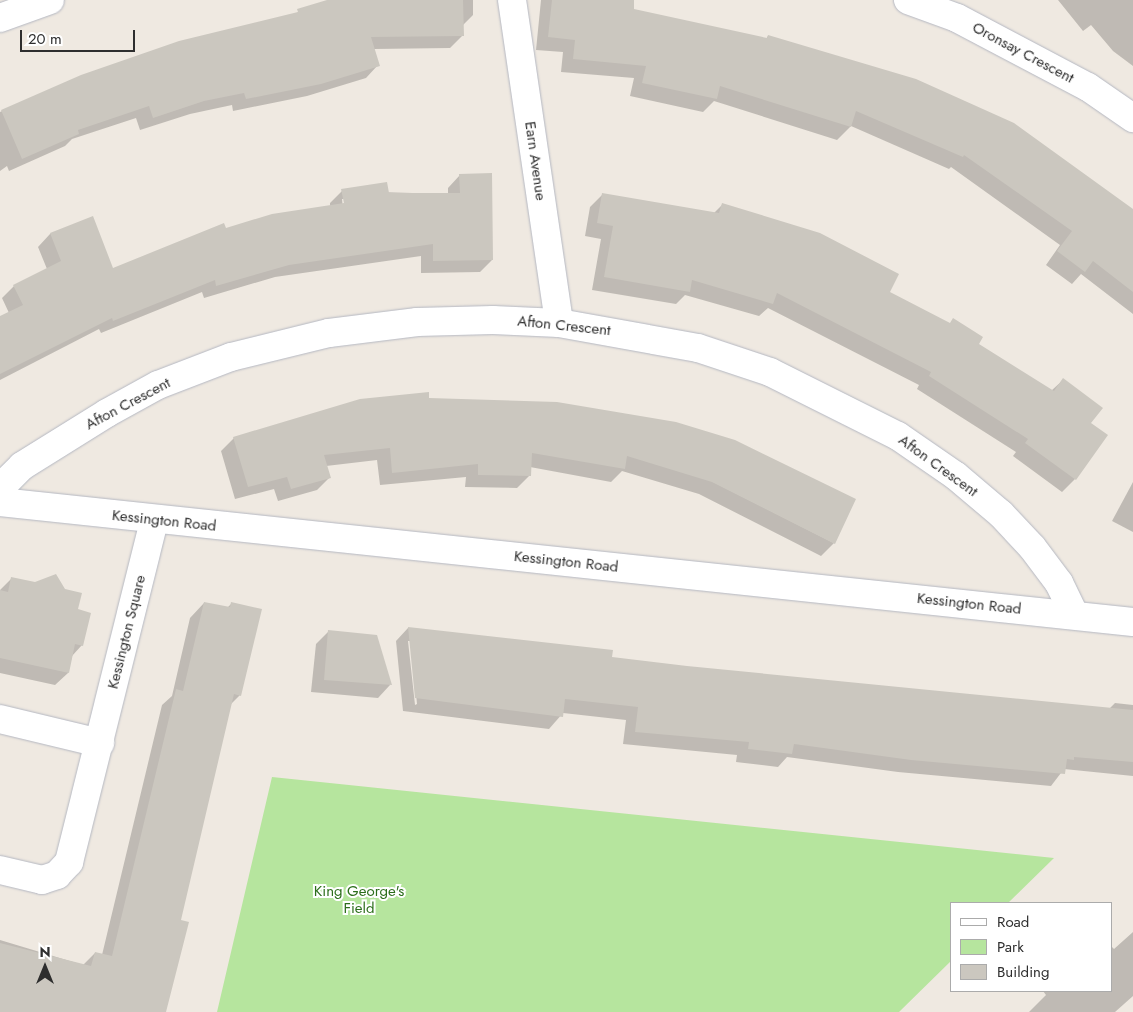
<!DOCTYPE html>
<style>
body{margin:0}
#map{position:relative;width:1133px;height:1012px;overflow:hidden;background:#efe9e1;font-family:Jost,sans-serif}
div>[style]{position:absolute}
.green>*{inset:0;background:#b6e59e}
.shadow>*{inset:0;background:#0003}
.building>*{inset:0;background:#cbc7bf}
.roads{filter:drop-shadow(0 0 1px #b4b7c1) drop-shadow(0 0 1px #b4b7c1)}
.minor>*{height:28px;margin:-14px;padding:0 14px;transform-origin:14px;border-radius:14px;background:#fff}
span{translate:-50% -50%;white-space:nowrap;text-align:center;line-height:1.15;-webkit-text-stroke:4px #fff;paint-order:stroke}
.street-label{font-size:15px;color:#2e2e2e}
.park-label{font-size:15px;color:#2c6e1b}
.legend{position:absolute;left:950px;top:902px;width:162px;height:90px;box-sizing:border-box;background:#fff;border:1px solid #ababab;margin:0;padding:6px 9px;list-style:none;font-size:15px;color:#2e2e2e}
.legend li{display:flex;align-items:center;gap:10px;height:25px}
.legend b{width:25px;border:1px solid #ababab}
.north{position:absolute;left:20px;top:942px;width:50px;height:50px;-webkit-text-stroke:4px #fff;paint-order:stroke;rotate:0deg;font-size:14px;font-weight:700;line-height:20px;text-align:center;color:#2e2e2e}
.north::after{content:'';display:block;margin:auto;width:18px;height:22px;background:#2e2e2e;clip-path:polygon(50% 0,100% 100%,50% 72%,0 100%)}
.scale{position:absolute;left:20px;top:30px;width:115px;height:22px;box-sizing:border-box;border:2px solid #2e2e2e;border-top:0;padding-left:6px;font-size:15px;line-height:18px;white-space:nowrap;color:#2e2e2e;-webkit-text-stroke:4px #fff;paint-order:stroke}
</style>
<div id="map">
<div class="green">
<div style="clip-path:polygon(272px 777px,1054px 858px,1008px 903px,952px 903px,952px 960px,899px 1012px,217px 1012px)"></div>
</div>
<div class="shadow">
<div style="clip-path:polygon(331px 0,473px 0,473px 15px,463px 25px,463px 35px,450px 48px,374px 49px,378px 65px,366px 78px,307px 96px,233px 111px,232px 105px,190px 114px,140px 130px,136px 118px,72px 139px,65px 146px,9px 171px,7px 166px,0 171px,0 112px,82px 76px,294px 14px)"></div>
<div style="clip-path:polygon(541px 0,633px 0,632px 10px,766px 39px,768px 36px,1133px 211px,1133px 314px,1081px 274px,1072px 284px,1046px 265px,1060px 245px,951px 167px,949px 169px,851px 126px,837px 140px,714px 101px,703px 112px,630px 96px,634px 78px,561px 72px,563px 52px,536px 50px)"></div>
<div style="clip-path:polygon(1058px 0,1133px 0,1133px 66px,1113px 51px,1091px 25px,1083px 31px)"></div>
<div style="clip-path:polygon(evenodd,460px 175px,492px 260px,480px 272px,421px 273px,421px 256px,275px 277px,204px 298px,202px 292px,101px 333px,99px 329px,0 380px,0 318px,9px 313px,2px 298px,14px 286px,47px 269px,38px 247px,50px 234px,92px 218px,112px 269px,225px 230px,330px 207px,330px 203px,342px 191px,448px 194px,448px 188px,460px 175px,342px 199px,344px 199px,346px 209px,343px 210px,342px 199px)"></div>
<div style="clip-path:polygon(603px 194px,714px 213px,722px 205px,888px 293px,1051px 391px,1063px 380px,1090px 423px,1075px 479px,1062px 492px,1013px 456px,1016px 452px,917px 389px,919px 385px,768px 308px,759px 316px,685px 295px,676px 304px,592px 290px,601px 239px,585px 236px,590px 207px)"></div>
<div style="clip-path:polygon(428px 399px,557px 403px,834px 543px,821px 556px,699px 494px,622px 471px,611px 482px,530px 467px,530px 475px,517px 488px,465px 487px,466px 477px,380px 485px,377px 460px,326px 466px,329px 478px,317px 490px,278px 501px,274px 489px,235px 499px,221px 451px,234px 438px)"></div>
<div style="clip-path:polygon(1133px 482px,1133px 532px,1112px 521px)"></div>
<div style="clip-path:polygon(12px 578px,64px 590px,77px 610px,82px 645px,72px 656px,68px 673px,55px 685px,0 673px,0 590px)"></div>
<div style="clip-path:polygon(204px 603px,227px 608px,232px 603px,240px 695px,230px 705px,179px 921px,165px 1012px,0 1012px,0 940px,83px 965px,95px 953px,102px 955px,162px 705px,172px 696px,190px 618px)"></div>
<div style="clip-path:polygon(evenodd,408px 628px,611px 658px,845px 685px,1109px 709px,1115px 703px,1133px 705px,1133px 776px,1064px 769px,1051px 786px,898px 772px,787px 757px,778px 767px,736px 762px,737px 755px,623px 744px,626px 720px,563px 713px,549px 729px,403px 711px,396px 641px,408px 628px,408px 641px,411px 641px,417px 704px,415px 705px,408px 641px)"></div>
<div style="clip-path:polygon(329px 631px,376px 636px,390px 685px,378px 698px,311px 692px,316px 644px)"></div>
<div style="clip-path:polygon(1133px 932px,1133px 996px,1115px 1012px,1029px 1012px,1046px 995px,1043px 991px,1112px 991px,1112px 947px,1114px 949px)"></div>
</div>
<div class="building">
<div style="clip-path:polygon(327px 0,463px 0,464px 36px,371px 37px,380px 66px,321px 84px,246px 99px,244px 93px,204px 101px,153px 118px,149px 106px,78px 130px,79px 134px,22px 159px,1px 110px,81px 75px,179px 41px,298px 12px,297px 9px)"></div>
<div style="clip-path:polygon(552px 0,634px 0,634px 9px,767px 38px,768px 35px,916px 79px,1014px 123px,1133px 209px,1133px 292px,1093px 261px,1085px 272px,1057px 251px,1072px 231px,964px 155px,963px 157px,856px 111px,851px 127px,720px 86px,717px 99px,642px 83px,646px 66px,573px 59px,575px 40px,548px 37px)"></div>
<div style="clip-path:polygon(492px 173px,493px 260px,433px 261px,433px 244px,289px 265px,216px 286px,215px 280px,113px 321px,112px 318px,0 374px,0 316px,23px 305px,13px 285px,61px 261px,50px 233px,93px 216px,113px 268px,224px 223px,226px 228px,272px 214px,344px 203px,341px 189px,387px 182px,389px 193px,460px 193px,459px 174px)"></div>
<div style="clip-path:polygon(602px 193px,719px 213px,722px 203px,820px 233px,899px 274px,890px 292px,950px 323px,953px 318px,983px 337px,979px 344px,1054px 391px,1063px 378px,1103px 408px,1091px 423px,1108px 435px,1076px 480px,1025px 443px,1028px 439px,929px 376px,931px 372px,777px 293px,773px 304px,692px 280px,690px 292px,604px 277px,613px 226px,597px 223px)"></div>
<div style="clip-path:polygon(429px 392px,429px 398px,557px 402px,676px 422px,735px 440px,856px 499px,835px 544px,712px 482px,627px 456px,625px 469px,532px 453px,531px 476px,478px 475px,478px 464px,392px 473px,390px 448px,324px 455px,331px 478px,291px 489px,287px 477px,248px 487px,233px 437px,360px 399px)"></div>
<div style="clip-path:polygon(56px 574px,65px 589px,82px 593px,78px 609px,91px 613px,83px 646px,75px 644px,69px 673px,0 658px,0 590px,8px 592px,11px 577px,35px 582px)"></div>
<div style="clip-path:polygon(204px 602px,230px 607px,231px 602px,262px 609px,241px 696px,234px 694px,181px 920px,189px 922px,166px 1012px,0 1012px,0 943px,91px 966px,95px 952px,112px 956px,176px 689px,183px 691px)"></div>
<div style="clip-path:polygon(408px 627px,613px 650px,612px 657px,687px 666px,1133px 710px,1133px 762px,1074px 757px,1074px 760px,1067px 759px,1065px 774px,911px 760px,794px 744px,792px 754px,748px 749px,749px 742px,635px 732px,638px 707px,565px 699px,563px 717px,415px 698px)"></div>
<div style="clip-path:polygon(328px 630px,377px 635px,392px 685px,324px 680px)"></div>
</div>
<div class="roads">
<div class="minor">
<div style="left:512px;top:0;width:326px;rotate:81.7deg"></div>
<div style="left:908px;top:0;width:52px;rotate:20.2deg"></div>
<div style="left:957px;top:18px;width:148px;rotate:27.8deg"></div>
<div style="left:1088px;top:87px;width:55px;rotate:34.6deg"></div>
<div style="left:0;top:18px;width:53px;rotate:-19.8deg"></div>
<div style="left:0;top:495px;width:12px;rotate:-70deg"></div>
<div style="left:4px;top:484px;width:25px;rotate:-45deg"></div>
<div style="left:22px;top:466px;width:100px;rotate:-31.9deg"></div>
<div style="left:107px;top:413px;width:58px;rotate:-28.8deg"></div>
<div style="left:158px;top:385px;width:78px;rotate:-21deg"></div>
<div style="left:231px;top:357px;width:101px;rotate:-13.8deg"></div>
<div style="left:329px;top:333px;width:89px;rotate:-7.1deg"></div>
<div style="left:417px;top:322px;width:76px;rotate:-1.5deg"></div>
<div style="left:493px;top:320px;width:66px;rotate:2.6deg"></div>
<div style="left:559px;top:323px;width:141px;rotate:10.2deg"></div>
<div style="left:698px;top:348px;width:76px;rotate:18.4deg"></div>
<div style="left:770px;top:372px;width:143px;rotate:26.6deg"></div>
<div style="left:898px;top:436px;width:70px;rotate:34.6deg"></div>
<div style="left:956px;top:476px;width:59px;rotate:40.2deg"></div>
<div style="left:1001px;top:514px;width:45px;rotate:46.8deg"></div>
<div style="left:1032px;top:547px;width:45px;rotate:53.1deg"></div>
<div style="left:1059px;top:583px;width:34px;rotate:64deg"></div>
<div style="left:0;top:502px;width:1139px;rotate:6.05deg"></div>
<div style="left:0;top:719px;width:103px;rotate:13.5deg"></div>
<div style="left:0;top:870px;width:43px;rotate:13.4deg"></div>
<div style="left:42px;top:880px;width:16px;rotate:-18deg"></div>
<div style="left:57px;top:875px;width:18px;rotate:-47deg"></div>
<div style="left:69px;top:862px;width:352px;rotate:-76deg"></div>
</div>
</div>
<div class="street-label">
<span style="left:1023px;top:53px;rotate:28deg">Oronsay Crescent</span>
<span style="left:535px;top:161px;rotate:82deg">Earn Avenue</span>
<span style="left:564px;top:326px;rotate:6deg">Afton Crescent</span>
<span style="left:128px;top:404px;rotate:-28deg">Afton Crescent</span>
<span style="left:938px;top:466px;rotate:36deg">Afton Crescent</span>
<span style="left:164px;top:521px;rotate:6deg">Kessington Road</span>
<span style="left:566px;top:562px;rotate:6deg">Kessington Road</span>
<span style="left:969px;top:604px;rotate:6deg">Kessington Road</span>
<span style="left:127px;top:632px;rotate:-76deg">Kessington Square</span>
</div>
<div class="park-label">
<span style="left:359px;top:900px">King George's<br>Field</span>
</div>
<ul class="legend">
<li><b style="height:6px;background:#fff"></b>Road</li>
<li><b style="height:14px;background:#b6e59e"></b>Park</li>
<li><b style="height:14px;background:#cbc7bf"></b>Building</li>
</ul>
<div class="north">N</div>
<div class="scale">20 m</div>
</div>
